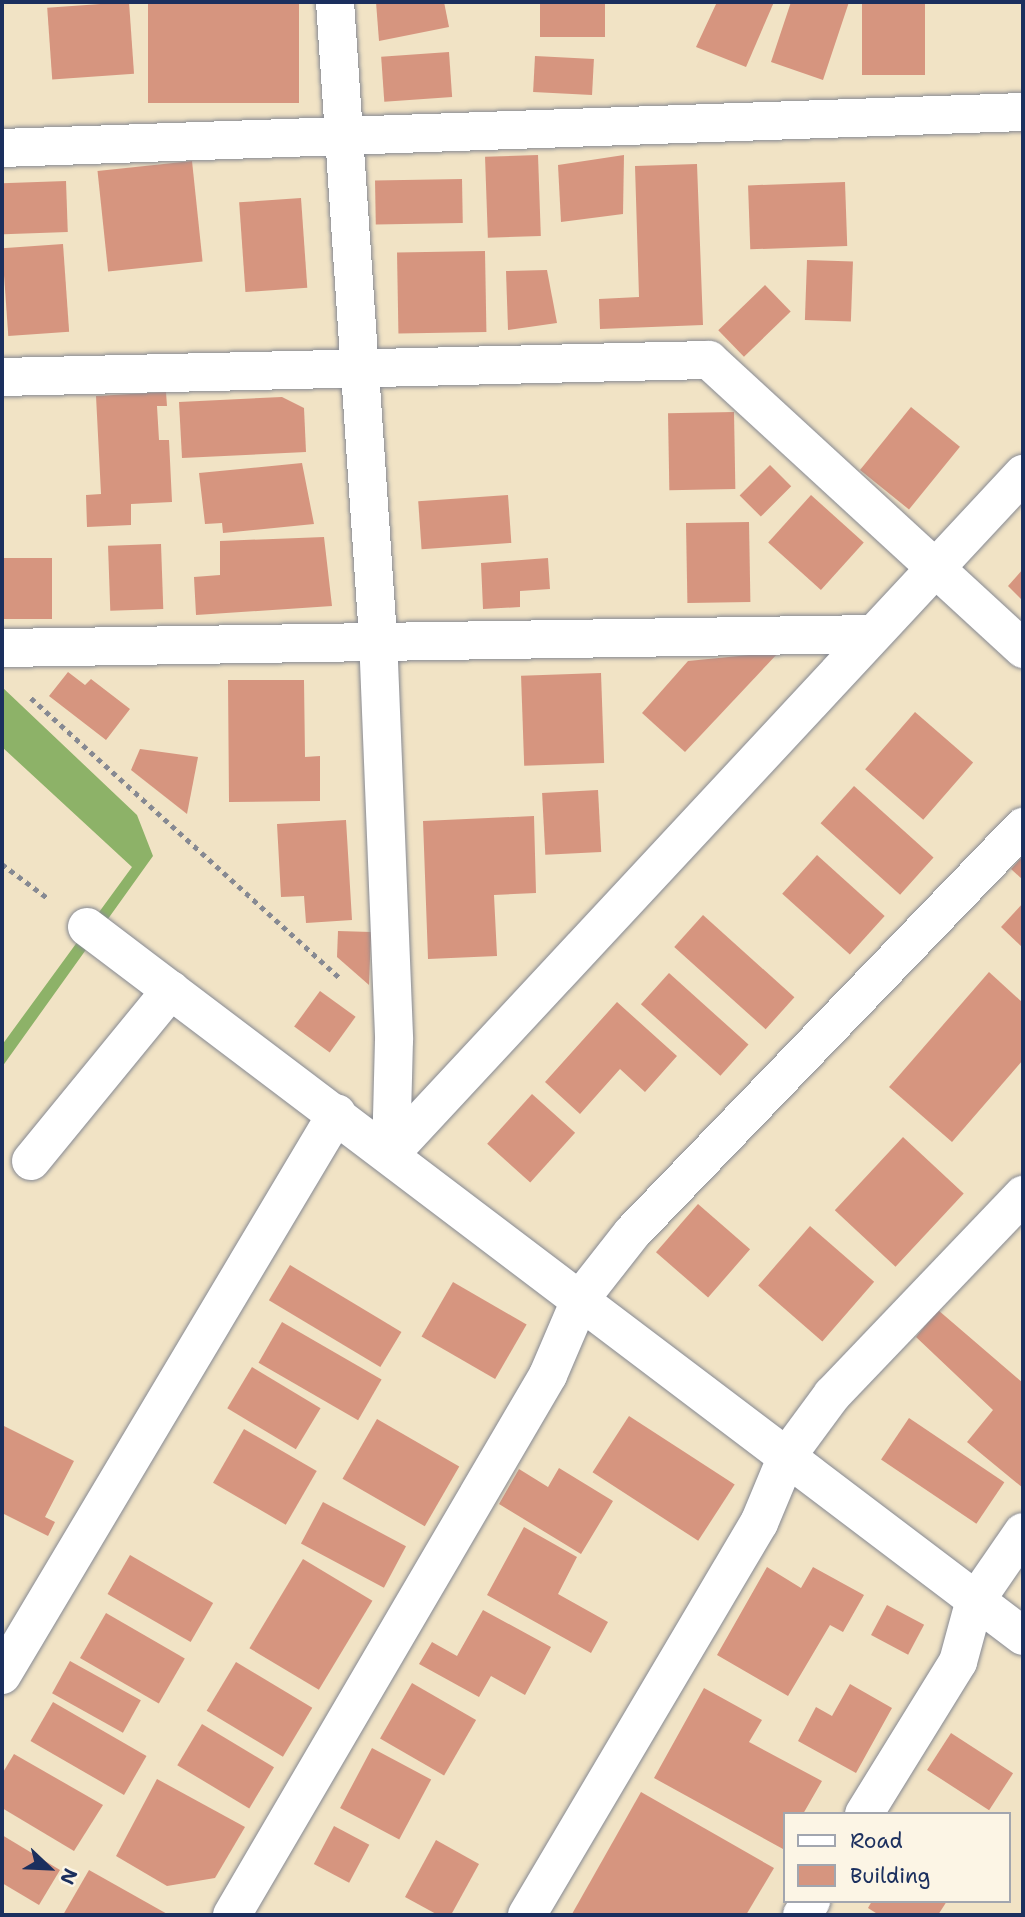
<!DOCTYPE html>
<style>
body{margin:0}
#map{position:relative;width:1025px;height:1917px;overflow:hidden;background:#f1e3c5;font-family:"Shantell Sans",sans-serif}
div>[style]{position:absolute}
.forest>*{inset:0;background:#8db268}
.building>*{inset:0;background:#d6957f;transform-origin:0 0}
.path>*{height:4.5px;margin-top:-2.25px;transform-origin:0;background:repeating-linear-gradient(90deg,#868992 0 5px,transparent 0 10px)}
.roads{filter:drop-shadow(0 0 2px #868992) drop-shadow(0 0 2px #868992)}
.minor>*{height:38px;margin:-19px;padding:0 19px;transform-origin:19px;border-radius:19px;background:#fff}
span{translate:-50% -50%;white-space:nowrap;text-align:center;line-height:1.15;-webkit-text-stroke:7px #fcf5e5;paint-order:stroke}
.frame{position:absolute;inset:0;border:4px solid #1b2f5e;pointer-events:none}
.legend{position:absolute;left:783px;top:1812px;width:228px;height:91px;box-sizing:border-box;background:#fcf5e5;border:2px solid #a2a6af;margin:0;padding:9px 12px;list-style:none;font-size:21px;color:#1b2f5e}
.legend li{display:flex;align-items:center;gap:14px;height:35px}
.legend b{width:35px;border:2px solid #a2a6af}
.north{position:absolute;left:14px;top:1833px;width:70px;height:70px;-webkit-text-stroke:5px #fcf5e5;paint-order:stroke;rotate:113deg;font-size:19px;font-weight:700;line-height:28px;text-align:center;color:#1b2f5e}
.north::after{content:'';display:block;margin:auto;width:24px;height:32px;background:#1b2f5e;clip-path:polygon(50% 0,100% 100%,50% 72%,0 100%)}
</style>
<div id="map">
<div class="forest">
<div style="clip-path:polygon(2px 687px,137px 815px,153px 856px,2px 1067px,2px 1045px,132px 867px,2px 747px)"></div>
</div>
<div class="building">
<div style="left:129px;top:2px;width:72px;height:82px;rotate:86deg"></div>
<div style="left:148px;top:2px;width:151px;height:101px"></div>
<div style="clip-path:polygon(376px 2px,444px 2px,449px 27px,379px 41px)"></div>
<div style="left:540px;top:2px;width:65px;height:35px"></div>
<div style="clip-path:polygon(717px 2px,774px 2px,746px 67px,696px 47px)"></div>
<div style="clip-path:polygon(791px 2px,849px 2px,823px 80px,771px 62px)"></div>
<div style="left:862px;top:2px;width:63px;height:73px"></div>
<div style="left:449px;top:52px;width:45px;height:68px;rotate:86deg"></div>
<div style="left:535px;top:56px;width:59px;height:36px;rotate:3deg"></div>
<div style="left:538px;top:155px;width:81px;height:53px;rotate:88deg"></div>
<div style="clip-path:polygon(624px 155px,623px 214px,561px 222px,558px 165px)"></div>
<div style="left:192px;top:161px;width:101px;height:95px;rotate:84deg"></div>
<div style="clip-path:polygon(697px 164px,703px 325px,600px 329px,599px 299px,639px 297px,635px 166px)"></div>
<div style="left:462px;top:179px;width:44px;height:87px;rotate:89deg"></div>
<div style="left:66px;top:181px;width:51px;height:64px;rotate:88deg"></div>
<div style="left:845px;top:182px;width:64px;height:97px;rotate:88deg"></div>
<div style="left:301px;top:198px;width:90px;height:62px;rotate:86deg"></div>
<div style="left:63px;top:244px;width:88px;height:61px;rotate:86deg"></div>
<div style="left:485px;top:251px;width:81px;height:88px;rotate:89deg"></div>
<div style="left:807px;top:260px;width:46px;height:60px;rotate:2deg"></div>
<div style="clip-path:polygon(547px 270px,557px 323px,508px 330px,506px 271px)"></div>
<div style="left:765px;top:285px;width:37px;height:65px;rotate:46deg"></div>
<div style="clip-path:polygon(166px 392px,167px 406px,157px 406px,159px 440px,169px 440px,172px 502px,131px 504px,131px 525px,87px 527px,86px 495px,101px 494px,96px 396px)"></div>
<div style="clip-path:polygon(282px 397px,304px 408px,306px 452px,182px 458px,179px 402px)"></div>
<div style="left:911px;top:407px;width:63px;height:81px;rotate:39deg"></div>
<div style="left:734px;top:412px;width:77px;height:66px;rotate:89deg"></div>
<div style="clip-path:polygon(302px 463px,314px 524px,223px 533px,222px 523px,205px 524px,199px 473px)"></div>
<div style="left:770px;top:465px;width:30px;height:43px;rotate:45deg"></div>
<div style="left:508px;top:495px;width:48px;height:90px;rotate:86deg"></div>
<div style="left:811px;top:495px;width:71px;height:64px;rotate:42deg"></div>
<div style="left:749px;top:522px;width:80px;height:63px;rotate:89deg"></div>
<div style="clip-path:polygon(324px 537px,332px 606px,196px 615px,194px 577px,220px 575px,220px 541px)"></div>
<div style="left:161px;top:544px;width:65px;height:53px;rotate:88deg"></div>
<div style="left:2px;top:558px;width:50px;height:61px"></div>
<div style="clip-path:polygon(548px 558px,550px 589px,520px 591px,520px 607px,483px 609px,481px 563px)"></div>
<div style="clip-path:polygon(1023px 569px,1023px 601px,1008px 586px)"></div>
<div style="clip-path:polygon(779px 652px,685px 752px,642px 713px,688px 661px)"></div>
<div style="clip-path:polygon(68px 672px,85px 685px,91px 679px,130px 709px,106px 740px,49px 696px)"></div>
<div style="left:601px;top:673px;width:90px;height:80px;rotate:88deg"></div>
<div style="clip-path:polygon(228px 680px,304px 680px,305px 757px,320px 756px,320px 801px,229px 802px)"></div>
<div style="left:915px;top:712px;width:77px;height:76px;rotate:41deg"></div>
<div style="clip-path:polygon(140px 749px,198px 757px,187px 814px,131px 770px)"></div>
<div style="left:854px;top:786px;width:107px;height:50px;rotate:42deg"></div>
<div style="left:598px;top:790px;width:62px;height:56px;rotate:87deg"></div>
<div style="clip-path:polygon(534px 816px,536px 893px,494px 895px,497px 956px,428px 959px,423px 821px)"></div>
<div style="clip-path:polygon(346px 820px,352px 920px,306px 923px,304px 896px,281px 897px,277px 824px)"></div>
<div style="left:817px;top:855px;width:91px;height:52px;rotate:42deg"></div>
<div style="clip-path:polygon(1023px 856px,1023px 880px,1011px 869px)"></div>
<div style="clip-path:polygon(1023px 903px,1023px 948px,1001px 927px)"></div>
<div style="left:703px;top:915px;width:123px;height:43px;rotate:42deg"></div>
<div style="clip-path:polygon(338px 931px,371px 932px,369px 985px,337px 957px)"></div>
<div style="clip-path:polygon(989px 972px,1023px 1003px,1023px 1060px,952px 1142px,889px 1087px)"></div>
<div style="left:669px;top:973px;width:107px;height:42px;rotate:42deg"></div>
<div style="left:320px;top:991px;width:44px;height:44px;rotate:36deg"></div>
<div style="clip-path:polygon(617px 1002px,677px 1056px,645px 1092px,620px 1069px,580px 1114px,545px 1082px)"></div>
<div style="left:532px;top:1094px;width:58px;height:67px;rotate:42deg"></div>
<div style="left:903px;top:1137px;width:83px;height:100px;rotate:43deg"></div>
<div style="left:698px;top:1204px;width:69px;height:64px;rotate:41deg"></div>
<div style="left:810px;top:1226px;width:85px;height:79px;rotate:41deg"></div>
<div style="left:290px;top:1265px;width:130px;height:41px;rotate:31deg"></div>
<div style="left:453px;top:1282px;width:85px;height:63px;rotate:30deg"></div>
<div style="clip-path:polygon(938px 1310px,1023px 1383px,1023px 1488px,967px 1442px,993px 1410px,916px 1337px)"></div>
<div style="left:282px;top:1322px;width:115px;height:47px;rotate:30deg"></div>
<div style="left:252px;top:1367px;width:80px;height:48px;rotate:31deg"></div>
<div style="left:629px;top:1416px;width:126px;height:67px;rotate:33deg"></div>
<div style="left:909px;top:1418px;width:115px;height:50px;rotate:34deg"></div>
<div style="left:377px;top:1419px;width:95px;height:69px;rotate:30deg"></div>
<div style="clip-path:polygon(2px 1425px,74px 1461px,45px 1517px,55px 1522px,48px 1536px,2px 1513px)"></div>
<div style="left:244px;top:1429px;width:84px;height:62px;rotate:30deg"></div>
<div style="clip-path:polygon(559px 1468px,613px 1501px,581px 1554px,499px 1504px,519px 1469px,548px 1487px)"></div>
<div style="left:323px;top:1502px;width:94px;height:47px;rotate:28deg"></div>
<div style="clip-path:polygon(524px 1527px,577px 1557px,558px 1594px,608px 1622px,591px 1653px,487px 1595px)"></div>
<div style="left:130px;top:1555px;width:96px;height:45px;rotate:30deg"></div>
<div style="left:303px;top:1559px;width:81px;height:104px;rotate:31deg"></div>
<div style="clip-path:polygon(767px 1567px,801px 1588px,813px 1567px,864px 1595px,843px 1632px,830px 1625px,788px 1696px,717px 1655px)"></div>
<div style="left:887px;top:1605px;width:42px;height:34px;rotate:28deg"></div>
<div style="clip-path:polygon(483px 1610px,551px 1647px,525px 1695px,491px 1676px,479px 1697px,419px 1664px,432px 1642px,457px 1656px)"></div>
<div style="left:106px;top:1613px;width:91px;height:52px;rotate:30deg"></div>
<div style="left:70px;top:1661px;width:81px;height:37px;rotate:29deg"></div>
<div style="left:236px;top:1662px;width:89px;height:57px;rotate:31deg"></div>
<div style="left:412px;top:1683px;width:74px;height:64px;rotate:30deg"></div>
<div style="clip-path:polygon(850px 1684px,892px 1708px,856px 1773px,798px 1741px,816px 1707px,832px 1716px)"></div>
<div style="clip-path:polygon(704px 1688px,762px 1720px,749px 1742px,822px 1781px,803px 1814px,785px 1814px,783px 1849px,654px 1778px)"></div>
<div style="left:53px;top:1702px;width:108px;height:45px;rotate:30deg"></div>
<div style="left:202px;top:1724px;width:84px;height:48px;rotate:31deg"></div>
<div style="left:951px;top:1733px;width:74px;height:44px;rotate:33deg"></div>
<div style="left:372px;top:1748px;width:67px;height:68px;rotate:28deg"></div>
<div style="clip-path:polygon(14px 1754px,103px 1805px,74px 1851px,2px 1808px,2px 1774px)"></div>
<div style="clip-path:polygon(157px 1779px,245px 1827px,215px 1878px,167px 1886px,116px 1856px)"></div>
<div style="clip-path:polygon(641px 1792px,774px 1868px,746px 1915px,572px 1914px)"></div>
<div style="left:334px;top:1826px;width:40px;height:43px;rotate:28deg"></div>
<div style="clip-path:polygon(2px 1835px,60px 1870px,39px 1905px,2px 1883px)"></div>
<div style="clip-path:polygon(436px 1840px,479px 1864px,451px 1915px,438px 1915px,405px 1897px)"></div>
<div style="clip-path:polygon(89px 1870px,169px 1915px,63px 1915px)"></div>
<div style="clip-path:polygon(872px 1901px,947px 1901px,938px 1915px,879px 1915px,868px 1908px)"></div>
</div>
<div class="path">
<div style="left:31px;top:698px;width:418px;rotate:42.2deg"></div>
<div style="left:2px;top:864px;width:59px;rotate:36.7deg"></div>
</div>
<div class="roads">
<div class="minor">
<div style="left:335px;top:2px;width:636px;rotate:86.13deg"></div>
<div style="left:378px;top:637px;width:403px;rotate:87.7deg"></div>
<div style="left:394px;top:1040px;width:113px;rotate:91.5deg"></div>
<div style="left:2px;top:148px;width:1022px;rotate:-2.02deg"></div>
<div style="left:2px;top:377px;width:707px;rotate:-1.38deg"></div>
<div style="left:709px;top:360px;width:427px;rotate:42.6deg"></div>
<div style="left:2px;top:648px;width:869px;rotate:-0.92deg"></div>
<div style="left:87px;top:927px;width:1174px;rotate:37.14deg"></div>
<div style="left:391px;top:1153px;width:928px;rotate:-47.05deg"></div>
<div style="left:31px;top:1161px;width:221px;rotate:-50.7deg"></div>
<div style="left:2px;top:1675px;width:654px;rotate:-59.2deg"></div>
<div style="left:864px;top:1814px;width:179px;rotate:-58.3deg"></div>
<div style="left:958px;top:1662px;width:61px;rotate:-74.8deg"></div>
<div style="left:974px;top:1603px;width:86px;rotate:-55.4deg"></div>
<div style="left:232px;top:1915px;width:626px;rotate:-59.66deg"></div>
<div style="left:548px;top:1375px;width:84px;rotate:-66.8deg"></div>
<div style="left:581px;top:1298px;width:83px;rotate:-51.9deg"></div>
<div style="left:632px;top:1233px;width:564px;rotate:-46.08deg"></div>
<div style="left:527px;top:1915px;width:456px;rotate:-59.4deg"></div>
<div style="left:759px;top:1523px;width:73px;rotate:-67.3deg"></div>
<div style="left:787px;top:1456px;width:76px;rotate:-53.6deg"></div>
<div style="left:832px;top:1395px;width:277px;rotate:-46.3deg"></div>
<div style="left:802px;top:1915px;width:17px;rotate:-57deg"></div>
</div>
</div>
<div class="frame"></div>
<ul class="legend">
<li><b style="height:9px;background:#fff"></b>Road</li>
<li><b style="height:19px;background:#d6957f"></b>Building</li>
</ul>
<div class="north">N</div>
</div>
